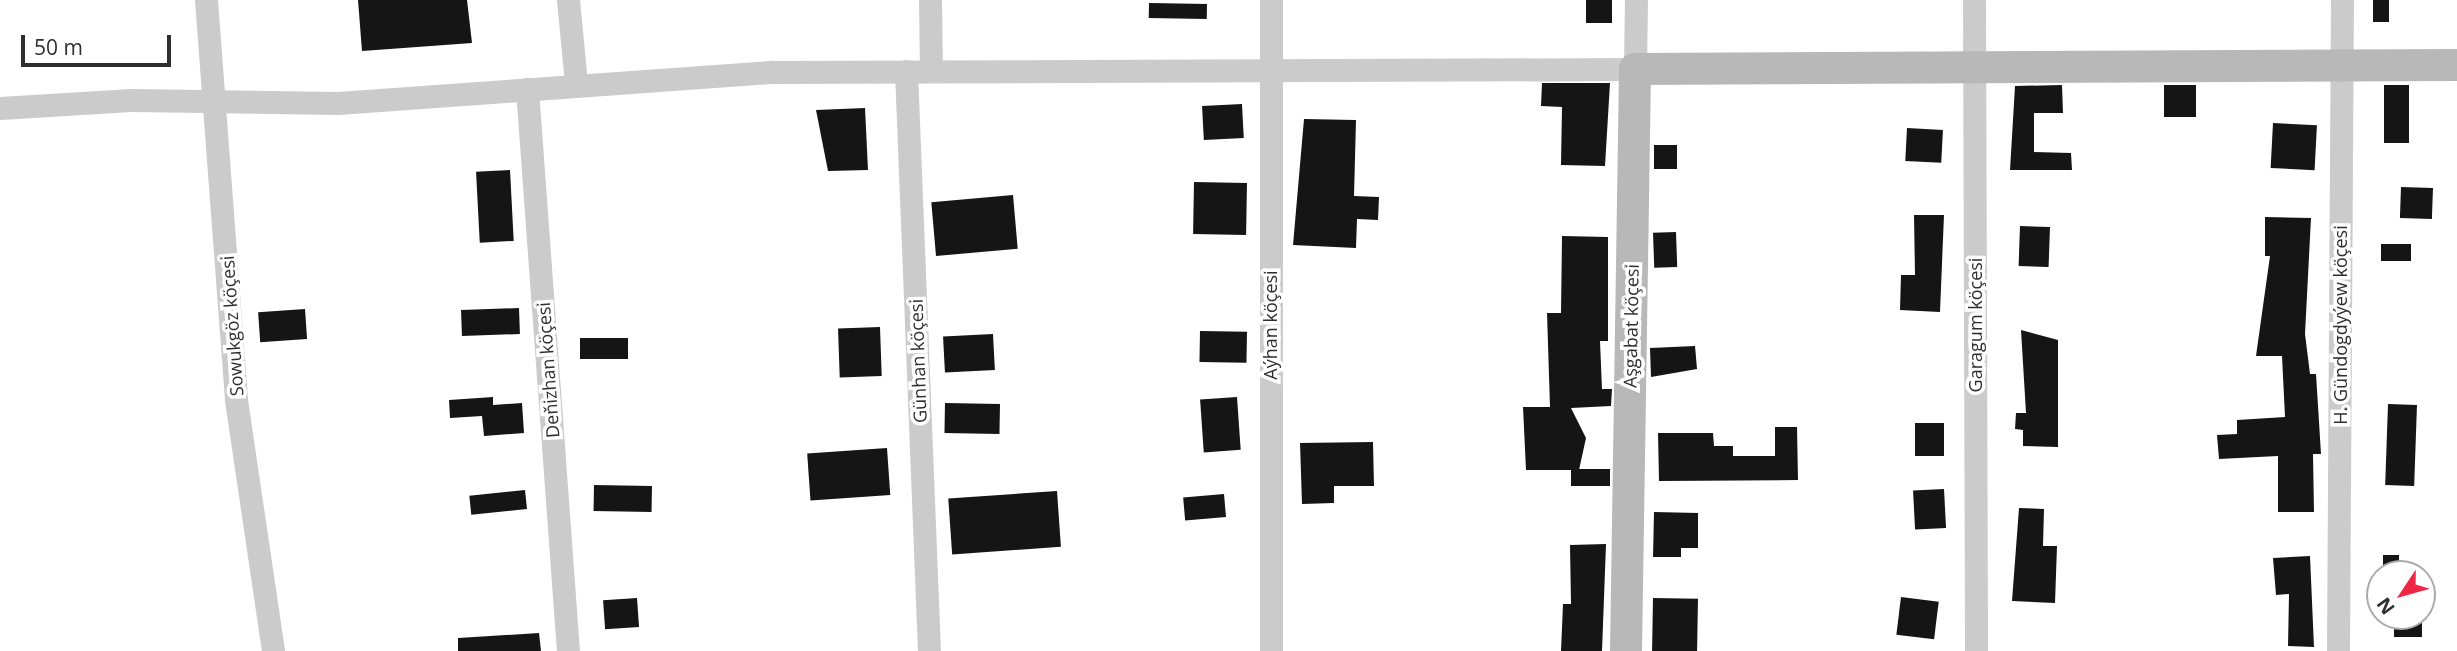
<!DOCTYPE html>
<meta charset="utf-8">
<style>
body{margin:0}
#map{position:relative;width:2457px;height:651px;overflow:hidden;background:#fff;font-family:"Open Sans",sans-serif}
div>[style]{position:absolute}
.building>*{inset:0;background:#151515;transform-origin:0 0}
.street>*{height:23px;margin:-11.5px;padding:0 11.5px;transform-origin:11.5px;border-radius:11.5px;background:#cbcbcb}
.secondary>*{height:32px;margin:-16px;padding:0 16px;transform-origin:16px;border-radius:16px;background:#b8b8b8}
span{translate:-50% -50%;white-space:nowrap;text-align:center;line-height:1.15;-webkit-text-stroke:7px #fff;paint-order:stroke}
.street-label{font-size:18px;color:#2e2e2e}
.north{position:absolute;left:2366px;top:560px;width:70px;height:70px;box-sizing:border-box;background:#fff;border:2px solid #ababab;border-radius:50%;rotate:234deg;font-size:19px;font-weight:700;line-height:28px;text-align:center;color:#2e2e2e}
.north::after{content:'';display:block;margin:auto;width:24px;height:32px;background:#ee2744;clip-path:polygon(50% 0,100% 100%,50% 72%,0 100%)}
.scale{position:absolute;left:21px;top:35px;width:150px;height:32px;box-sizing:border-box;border:4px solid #2e2e2e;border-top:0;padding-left:9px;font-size:21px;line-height:24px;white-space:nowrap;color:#2e2e2e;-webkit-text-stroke:5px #fff;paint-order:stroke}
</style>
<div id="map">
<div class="building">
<div style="clip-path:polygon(358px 0,467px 0,472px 43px,362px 51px)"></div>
<div style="left:1586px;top:0;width:26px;height:23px"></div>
<div style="left:2373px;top:0;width:16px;height:22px"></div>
<div style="left:1149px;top:3px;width:58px;height:15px;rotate:1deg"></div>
<div style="clip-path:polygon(1542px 83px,1610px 83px,1605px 166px,1561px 165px,1562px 107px,1541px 106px)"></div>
<div style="clip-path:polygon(2062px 85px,2063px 113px,2034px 113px,2034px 152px,2071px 153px,2072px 170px,2010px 170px,2015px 86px)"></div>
<div style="left:2164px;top:85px;width:32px;height:32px"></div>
<div style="left:2384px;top:85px;width:25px;height:58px"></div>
<div style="left:1242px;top:104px;width:34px;height:40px;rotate:87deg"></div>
<div style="clip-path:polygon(865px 108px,868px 170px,828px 171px,816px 110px)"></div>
<div style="clip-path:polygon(1304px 119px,1356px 120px,1354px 196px,1379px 197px,1378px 220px,1357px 219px,1356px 248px,1293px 245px)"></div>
<div style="left:2273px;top:123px;width:44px;height:45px;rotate:3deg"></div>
<div style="left:1907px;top:128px;width:36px;height:33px;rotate:3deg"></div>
<div style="left:1654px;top:145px;width:23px;height:24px"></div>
<div style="left:510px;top:170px;width:71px;height:34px;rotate:87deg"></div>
<div style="left:1194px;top:182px;width:53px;height:52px;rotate:1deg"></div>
<div style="left:2401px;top:187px;width:32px;height:31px;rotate:2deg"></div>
<div style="left:1013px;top:195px;width:54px;height:82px;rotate:85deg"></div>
<div style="clip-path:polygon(1914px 215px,1944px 215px,1940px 312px,1900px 310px,1901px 275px,1915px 275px)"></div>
<div style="clip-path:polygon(2265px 217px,2311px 218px,2305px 334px,2310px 374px,2316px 374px,2321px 454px,2313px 454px,2314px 512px,2278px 512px,2278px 456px,2219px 459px,2217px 435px,2237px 434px,2237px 420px,2285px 417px,2282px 356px,2256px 356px,2270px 256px,2265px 256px)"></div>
<div style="left:2020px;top:226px;width:30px;height:40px;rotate:2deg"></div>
<div style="left:1676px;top:232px;width:35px;height:23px;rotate:88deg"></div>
<div style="clip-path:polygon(1562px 236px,1608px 237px,1608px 341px,1600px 341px,1602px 389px,1612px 389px,1611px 406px,1571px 408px,1586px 438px,1579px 470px,1526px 470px,1523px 407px,1550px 407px,1547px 313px,1561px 313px)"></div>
<div style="left:2411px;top:244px;width:17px;height:30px;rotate:90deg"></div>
<div style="left:519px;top:308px;width:26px;height:58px;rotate:88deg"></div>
<div style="left:305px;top:309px;width:30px;height:47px;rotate:86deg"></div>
<div style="left:880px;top:327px;width:49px;height:42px;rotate:88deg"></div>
<div style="clip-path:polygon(2021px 330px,2058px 340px,2058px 447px,2023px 446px,2023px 430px,2015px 429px,2016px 413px,2026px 413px)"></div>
<div style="left:1200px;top:331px;width:47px;height:31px;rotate:1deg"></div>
<div style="left:993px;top:334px;width:36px;height:50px;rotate:87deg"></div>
<div style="left:628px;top:338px;width:21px;height:48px;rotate:90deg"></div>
<div style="clip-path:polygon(1695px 346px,1697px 369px,1651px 377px,1650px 348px)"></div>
<div style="clip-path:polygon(493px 397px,493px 405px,522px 403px,524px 433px,484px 436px,482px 416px,450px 418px,449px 400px)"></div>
<div style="left:1237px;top:397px;width:53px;height:37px;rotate:86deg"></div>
<div style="left:945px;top:403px;width:55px;height:30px;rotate:1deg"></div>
<div style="left:2388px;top:404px;width:29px;height:81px;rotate:2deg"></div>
<div style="left:1915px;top:423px;width:29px;height:33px"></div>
<div style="clip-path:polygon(1775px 427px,1797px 427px,1798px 480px,1659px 481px,1658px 433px,1713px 433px,1714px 446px,1733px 446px,1733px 456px,1775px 456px)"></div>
<div style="clip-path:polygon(1373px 442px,1374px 486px,1334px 486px,1334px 503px,1302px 504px,1300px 443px)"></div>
<div style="left:887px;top:448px;width:47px;height:80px;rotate:86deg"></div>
<div style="left:1610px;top:469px;width:17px;height:39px;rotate:90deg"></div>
<div style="left:594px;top:485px;width:58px;height:26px;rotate:1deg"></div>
<div style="left:1944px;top:489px;width:39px;height:31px;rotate:87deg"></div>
<div style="left:525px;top:490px;width:19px;height:56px;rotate:84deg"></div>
<div style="left:1057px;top:491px;width:56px;height:109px;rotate:86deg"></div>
<div style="left:1224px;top:494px;width:23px;height:41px;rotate:85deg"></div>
<div style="clip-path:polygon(2019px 508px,2044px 509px,2043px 546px,2057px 546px,2055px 603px,2012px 601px)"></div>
<div style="clip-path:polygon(1654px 512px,1698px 513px,1698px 548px,1681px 548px,1681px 557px,1653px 557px)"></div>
<div style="clip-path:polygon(1606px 544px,1602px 651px,1561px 651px,1563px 604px,1571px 604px,1570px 545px)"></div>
<div style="left:2383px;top:555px;width:16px;height:18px"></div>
<div style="clip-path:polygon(2310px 556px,2314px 647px,2288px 646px,2289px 594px,2276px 595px,2273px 558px)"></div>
<div style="left:1901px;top:597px;width:38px;height:38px;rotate:7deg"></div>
<div style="left:637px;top:598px;width:29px;height:34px;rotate:86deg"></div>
<div style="left:1653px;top:598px;width:45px;height:53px;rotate:1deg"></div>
<div style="left:2394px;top:616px;width:28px;height:21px"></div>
<div style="clip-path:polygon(539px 633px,541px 651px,458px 651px,458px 638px)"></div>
</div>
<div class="street">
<div style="left:206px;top:0;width:401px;rotate:85.7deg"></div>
<div style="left:236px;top:400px;width:254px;rotate:81.6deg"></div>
<div style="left:568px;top:0;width:83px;rotate:84.5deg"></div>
<div style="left:930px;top:0;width:71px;rotate:89.2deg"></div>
<div style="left:1974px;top:0;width:651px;rotate:89.82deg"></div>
<div style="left:906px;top:71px;width:580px;rotate:87.73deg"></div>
<div style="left:527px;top:89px;width:563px;rotate:85.83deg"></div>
<div style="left:0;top:108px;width:131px;rotate:-3.5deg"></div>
<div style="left:131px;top:100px;width:207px;rotate:0.8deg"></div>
<div style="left:338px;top:103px;width:436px;rotate:-4.1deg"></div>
<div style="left:773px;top:72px;width:862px;rotate:-0.2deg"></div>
<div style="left:1635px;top:69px;width:69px;rotate:-89.2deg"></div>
<div style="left:1271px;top:651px;width:651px;rotate:-90deg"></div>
<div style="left:2338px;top:651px;width:651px;rotate:-89.65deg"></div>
</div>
<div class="secondary">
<div style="left:1626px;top:651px;width:582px;rotate:-89.11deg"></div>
<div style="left:1635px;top:69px;width:822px;rotate:-0.28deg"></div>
</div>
<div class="street-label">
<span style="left:1270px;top:325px;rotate:-90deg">Aýhan köçesi</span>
<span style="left:1975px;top:325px;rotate:-90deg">Garagum köçesi</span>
<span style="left:2340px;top:325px;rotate:-90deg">H. Gündogdyýew köçesi</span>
<span style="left:232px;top:326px;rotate:-94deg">Sowukgöz köçesi</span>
<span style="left:1631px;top:326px;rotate:-89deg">Aşgabat köçesi</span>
<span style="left:918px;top:361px;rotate:-92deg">Günhan köçesi</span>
<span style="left:548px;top:370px;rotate:-94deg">Deňizhan köçesi</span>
</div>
<div class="north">N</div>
<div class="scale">50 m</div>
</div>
